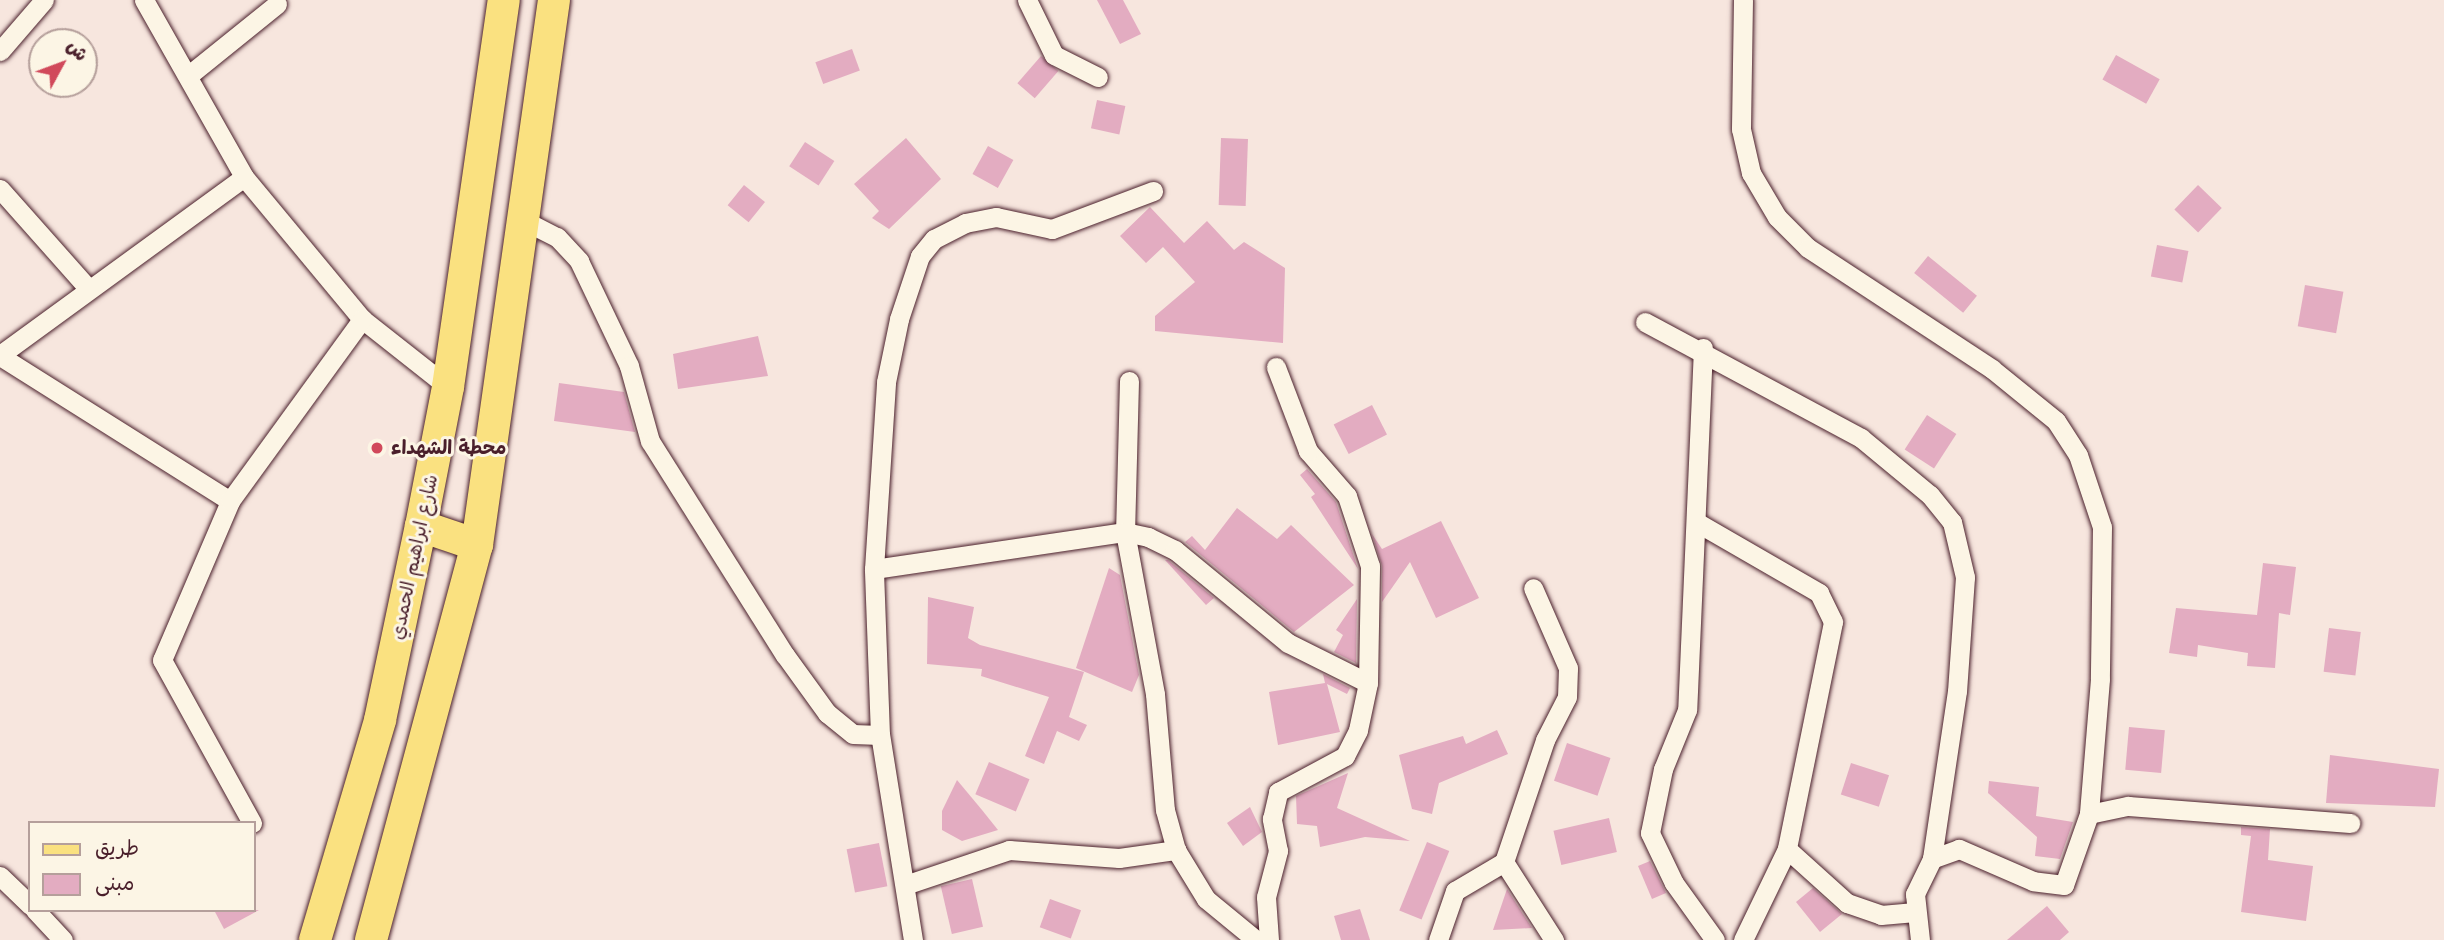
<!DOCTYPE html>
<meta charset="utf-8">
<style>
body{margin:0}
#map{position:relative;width:2444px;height:940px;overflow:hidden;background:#f7e6de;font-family:"Shantell Sans","Playpen Sans Arabic",sans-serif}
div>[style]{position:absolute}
.building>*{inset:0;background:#e3acc1;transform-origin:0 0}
.roads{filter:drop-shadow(0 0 2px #4a1f2b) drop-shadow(0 0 2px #4a1f2b)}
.minor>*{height:19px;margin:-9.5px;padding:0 9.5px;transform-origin:9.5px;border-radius:9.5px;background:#fcf5e5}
.primary>*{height:32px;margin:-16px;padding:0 16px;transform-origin:16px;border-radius:16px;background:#fae180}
.dots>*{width:19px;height:19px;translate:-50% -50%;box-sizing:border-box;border:4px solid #fcf5e5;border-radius:50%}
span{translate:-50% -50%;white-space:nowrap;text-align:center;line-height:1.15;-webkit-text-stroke:6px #fcf5e5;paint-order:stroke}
.poi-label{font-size:19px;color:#4a1f2b;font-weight:700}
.left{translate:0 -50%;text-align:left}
.street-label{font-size:19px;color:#4a1f2b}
.legend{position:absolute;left:28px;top:821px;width:228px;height:91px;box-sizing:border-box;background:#fcf5e5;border:2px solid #b59f9b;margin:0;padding:9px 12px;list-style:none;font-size:21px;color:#4a1f2b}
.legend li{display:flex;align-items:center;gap:14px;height:35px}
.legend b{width:35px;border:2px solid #b59f9b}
.north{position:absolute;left:28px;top:28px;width:70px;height:70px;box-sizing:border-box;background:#fcf5e5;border:2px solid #b59f9b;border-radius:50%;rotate:49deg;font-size:19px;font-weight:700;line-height:28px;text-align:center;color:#4a1f2b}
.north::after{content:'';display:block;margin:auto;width:24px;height:32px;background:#d1495b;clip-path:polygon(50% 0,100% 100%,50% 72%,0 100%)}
</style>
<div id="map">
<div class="building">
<div style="clip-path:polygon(1097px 0,1123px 0,1141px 34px,1120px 44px)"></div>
<div style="left:852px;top:49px;width:23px;height:39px;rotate:70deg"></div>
<div style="left:2116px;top:55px;width:50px;height:28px;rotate:29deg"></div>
<div style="left:1041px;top:56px;width:23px;height:36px;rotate:41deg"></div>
<div style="left:1097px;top:100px;width:29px;height:29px;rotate:12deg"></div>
<div style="clip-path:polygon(906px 138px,941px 179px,889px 229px,872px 218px,879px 211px,854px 184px)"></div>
<div style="left:1221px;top:138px;width:27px;height:67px;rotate:2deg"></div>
<div style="left:805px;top:142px;width:35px;height:29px;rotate:33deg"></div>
<div style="left:988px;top:146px;width:29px;height:32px;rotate:29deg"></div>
<div style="left:744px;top:185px;width:27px;height:26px;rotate:39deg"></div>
<div style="left:2198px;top:185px;width:33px;height:34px;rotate:44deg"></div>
<div style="clip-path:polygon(1150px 207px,1184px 243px,1207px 221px,1234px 250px,1244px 242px,1285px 268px,1283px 343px,1155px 331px,1155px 316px,1195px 282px,1163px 247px,1146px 263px,1120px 236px)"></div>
<div style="left:2157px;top:245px;width:32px;height:32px;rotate:11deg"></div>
<div style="left:1928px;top:256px;width:63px;height:22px;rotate:39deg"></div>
<div style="left:2305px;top:285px;width:39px;height:42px;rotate:10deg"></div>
<div style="clip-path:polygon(758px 336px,768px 376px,678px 389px,673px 354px)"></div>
<div style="clip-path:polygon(559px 383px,624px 392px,635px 432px,554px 421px)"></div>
<div style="left:1372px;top:405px;width:33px;height:43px;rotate:63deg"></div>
<div style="left:1927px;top:415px;width:35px;height:41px;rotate:33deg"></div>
<div style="clip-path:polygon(1307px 469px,1336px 502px,1358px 569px,1311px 497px,1315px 494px,1300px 475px)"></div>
<div style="clip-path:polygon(1237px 508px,1277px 539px,1291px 525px,1354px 585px,1294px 632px,1185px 542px,1192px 536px,1205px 550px)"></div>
<div style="clip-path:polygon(1441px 521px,1479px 598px,1436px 618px,1410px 562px,1382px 602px,1382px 566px,1372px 534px,1382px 549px)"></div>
<div style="clip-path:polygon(1165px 560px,1168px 560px,1214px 598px,1206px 605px)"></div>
<div style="clip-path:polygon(2263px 563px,2296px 567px,2290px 615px,2279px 613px,2275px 668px,2247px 666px,2248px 653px,2198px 645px,2197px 657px,2169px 653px,2176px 608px,2257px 615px)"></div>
<div style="clip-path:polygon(1109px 568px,1120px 575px,1139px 675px,1132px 692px,1076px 668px)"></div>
<div style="clip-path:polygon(928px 597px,974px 607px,968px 638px,980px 645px,1084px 672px,1069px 717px,1087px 725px,1079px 741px,1057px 731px,1044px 764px,1025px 756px,1049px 697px,981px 676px,982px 669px,927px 664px)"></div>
<div style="clip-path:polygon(1357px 599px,1356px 663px,1334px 652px,1343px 635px,1336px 630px)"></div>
<div style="left:2329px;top:628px;width:32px;height:44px;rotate:7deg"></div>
<div style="clip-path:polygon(1323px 674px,1350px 688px,1347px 694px,1327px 684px,1340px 732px,1278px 745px,1269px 692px,1325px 683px)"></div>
<div style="left:2129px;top:727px;width:36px;height:43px;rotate:5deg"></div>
<div style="clip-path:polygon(1497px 730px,1508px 754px,1439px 783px,1432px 814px,1412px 809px,1399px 755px,1463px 736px,1466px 744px)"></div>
<div style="left:1567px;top:743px;width:46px;height:40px;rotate:19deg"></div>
<div style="clip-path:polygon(2330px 755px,2439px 769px,2435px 807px,2326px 803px)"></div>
<div style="left:989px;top:762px;width:44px;height:35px;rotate:23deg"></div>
<div style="left:1851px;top:763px;width:40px;height:33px;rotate:18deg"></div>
<div style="clip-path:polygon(1348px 773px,1337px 808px,1410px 841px,1365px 837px,1320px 847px,1317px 826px,1297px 824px,1296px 796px)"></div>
<div style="clip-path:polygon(957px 780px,982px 810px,998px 830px,962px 841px,942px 830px,942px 811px)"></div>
<div style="clip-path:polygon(1989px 781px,2039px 787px,2036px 816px,2073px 822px,2060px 859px,2035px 856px,2037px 837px,1988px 793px)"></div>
<div style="clip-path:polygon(1250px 807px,1262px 832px,1243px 846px,1227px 823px)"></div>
<div style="left:1609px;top:818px;width:35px;height:57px;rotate:77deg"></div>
<div style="clip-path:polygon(2241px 827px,2270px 829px,2268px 860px,2313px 866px,2306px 921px,2241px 912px,2251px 836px,2241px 835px)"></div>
<div style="left:1427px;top:842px;width:24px;height:74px;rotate:22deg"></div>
<div style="left:879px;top:843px;width:44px;height:33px;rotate:79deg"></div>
<div style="clip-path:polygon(1650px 861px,1666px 893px,1652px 899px,1638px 866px)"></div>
<div style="left:972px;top:879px;width:49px;height:32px;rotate:77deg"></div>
<div style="clip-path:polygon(1813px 888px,1842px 914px,1820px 932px,1796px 902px)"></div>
<div style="clip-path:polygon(1507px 889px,1532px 928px,1493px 930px)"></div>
<div style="left:1050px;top:899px;width:33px;height:30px;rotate:20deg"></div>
<div style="clip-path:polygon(2047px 906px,2069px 932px,2060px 940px,2007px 940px)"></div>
<div style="clip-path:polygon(1360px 909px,1370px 940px,1341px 940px,1334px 916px)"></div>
<div style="clip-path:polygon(214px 910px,259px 910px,224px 929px)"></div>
</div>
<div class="roads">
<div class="minor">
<div style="left:144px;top:0;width:203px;rotate:60.5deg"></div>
<div style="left:244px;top:177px;width:185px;rotate:50.3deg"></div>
<div style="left:362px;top:319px;width:110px;rotate:38.3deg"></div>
<div style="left:1027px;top:0;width:61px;rotate:63.9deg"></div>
<div style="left:1054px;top:55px;width:49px;rotate:26.6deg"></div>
<div style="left:1743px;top:0;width:129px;rotate:90.9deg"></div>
<div style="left:1741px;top:129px;width:45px;rotate:77.2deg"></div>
<div style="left:1751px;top:173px;width:51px;rotate:59.4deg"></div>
<div style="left:1777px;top:217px;width:44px;rotate:45deg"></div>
<div style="left:1808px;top:248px;width:220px;rotate:33.3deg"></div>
<div style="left:1992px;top:369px;width:82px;rotate:39.1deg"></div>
<div style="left:2056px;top:421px;width:40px;rotate:57.1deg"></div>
<div style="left:2078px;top:455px;width:76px;rotate:71.6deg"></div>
<div style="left:2102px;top:527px;width:152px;rotate:90.8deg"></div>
<div style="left:2100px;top:679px;width:135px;rotate:94.7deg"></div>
<div style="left:2089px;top:814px;width:75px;rotate:109.4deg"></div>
<div style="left:2064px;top:885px;width:31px;rotate:-173deg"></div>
<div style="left:2033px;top:881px;width:81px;rotate:-156.6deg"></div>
<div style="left:1959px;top:849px;width:29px;rotate:160deg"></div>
<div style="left:0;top:51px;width:67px;rotate:-49.2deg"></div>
<div style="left:189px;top:75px;width:113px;rotate:-38.9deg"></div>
<div style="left:0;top:189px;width:131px;rotate:48.4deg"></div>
<div style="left:525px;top:221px;width:36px;rotate:27deg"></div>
<div style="left:557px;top:237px;width:33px;rotate:47deg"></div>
<div style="left:579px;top:261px;width:116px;rotate:64.5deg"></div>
<div style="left:629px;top:366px;width:78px;rotate:74.4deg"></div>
<div style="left:650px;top:441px;width:253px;rotate:57.8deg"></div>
<div style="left:785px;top:655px;width:72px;rotate:54.1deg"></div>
<div style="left:827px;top:713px;width:33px;rotate:39deg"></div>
<div style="left:853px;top:734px;width:27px;rotate:2deg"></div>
<div style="left:1645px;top:322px;width:245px;rotate:28.2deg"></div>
<div style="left:1861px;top:438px;width:89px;rotate:39.6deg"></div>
<div style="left:1930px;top:495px;width:35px;rotate:51deg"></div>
<div style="left:1952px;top:522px;width:57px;rotate:76.7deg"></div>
<div style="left:1965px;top:577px;width:114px;rotate:94deg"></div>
<div style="left:1957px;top:691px;width:170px;rotate:98.5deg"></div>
<div style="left:1932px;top:859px;width:39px;rotate:116deg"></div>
<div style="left:1915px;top:894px;width:46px;rotate:83.8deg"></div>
<div style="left:1703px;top:348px;width:362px;rotate:92.5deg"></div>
<div style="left:1687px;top:710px;width:64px;rotate:112.1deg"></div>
<div style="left:1663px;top:769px;width:65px;rotate:101.5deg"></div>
<div style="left:1650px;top:833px;width:55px;rotate:64.4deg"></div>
<div style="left:1674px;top:883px;width:70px;rotate:54.3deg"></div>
<div style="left:0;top:355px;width:302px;rotate:-36.1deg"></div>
<div style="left:0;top:356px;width:272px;rotate:32.2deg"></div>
<div style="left:1129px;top:381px;width:151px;rotate:91.5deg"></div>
<div style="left:1125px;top:532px;width:165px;rotate:79.5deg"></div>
<div style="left:1155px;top:694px;width:116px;rotate:85.1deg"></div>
<div style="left:1165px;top:810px;width:41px;rotate:74.6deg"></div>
<div style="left:1176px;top:850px;width:57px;rotate:58.5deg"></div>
<div style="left:1206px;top:899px;width:65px;rotate:39.4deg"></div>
<div style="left:1698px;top:523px;width:140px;rotate:30deg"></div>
<div style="left:1819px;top:593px;width:32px;rotate:64deg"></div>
<div style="left:1833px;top:622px;width:232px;rotate:101.5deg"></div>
<div style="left:1787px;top:849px;width:101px;rotate:115.8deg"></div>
<div style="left:874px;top:569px;width:254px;rotate:-8.4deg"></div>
<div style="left:1125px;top:532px;width:24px;rotate:12deg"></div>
<div style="left:1148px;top:537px;width:30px;rotate:26deg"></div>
<div style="left:1175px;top:550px;width:146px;rotate:39.5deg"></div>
<div style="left:1288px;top:643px;width:89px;rotate:26.6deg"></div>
<div style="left:2089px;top:814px;width:40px;rotate:-12deg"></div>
<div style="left:2128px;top:806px;width:223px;rotate:4.4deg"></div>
<div style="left:252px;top:823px;width:186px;rotate:-118.9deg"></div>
<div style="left:162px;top:660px;width:173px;rotate:-66.8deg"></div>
<div style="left:230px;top:501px;width:225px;rotate:-54deg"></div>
<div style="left:1787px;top:849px;width:81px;rotate:42deg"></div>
<div style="left:1847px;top:903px;width:36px;rotate:19deg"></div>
<div style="left:1881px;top:915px;width:34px;rotate:-5deg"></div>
<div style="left:1504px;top:862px;width:93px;rotate:57.3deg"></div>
<div style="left:0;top:876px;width:42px;rotate:44deg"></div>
<div style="left:905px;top:885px;width:110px;rotate:-18.6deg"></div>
<div style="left:1009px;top:850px;width:110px;rotate:4.2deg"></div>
<div style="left:1119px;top:858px;width:58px;rotate:-8deg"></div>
<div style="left:35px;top:910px;width:41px;rotate:47deg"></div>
<div style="left:913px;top:940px;width:208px;rotate:-99.1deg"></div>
<div style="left:880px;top:735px;width:166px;rotate:-92.1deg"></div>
<div style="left:874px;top:569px;width:187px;rotate:-86.3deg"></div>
<div style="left:886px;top:382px;width:64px;rotate:-78.3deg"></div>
<div style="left:899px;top:319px;width:66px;rotate:-71.6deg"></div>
<div style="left:920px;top:256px;width:22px;rotate:-51deg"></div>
<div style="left:934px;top:239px;width:35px;rotate:-27deg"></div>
<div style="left:965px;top:223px;width:32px;rotate:-11deg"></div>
<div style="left:996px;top:217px;width:57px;rotate:12.1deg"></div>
<div style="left:1052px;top:229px;width:108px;rotate:-20.6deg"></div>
<div style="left:1269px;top:940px;width:43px;rotate:-94deg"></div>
<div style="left:1266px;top:897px;width:48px;rotate:-75.4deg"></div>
<div style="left:1278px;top:851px;width:33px;rotate:-101deg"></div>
<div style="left:1272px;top:819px;width:28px;rotate:-77deg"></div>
<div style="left:1278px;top:792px;width:76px;rotate:-28.2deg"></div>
<div style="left:1345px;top:756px;width:29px;rotate:-63deg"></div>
<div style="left:1358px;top:730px;width:48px;rotate:-78deg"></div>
<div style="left:1368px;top:683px;width:117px;rotate:-89deg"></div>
<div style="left:1370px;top:566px;width:74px;rotate:-108.2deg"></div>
<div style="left:1347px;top:496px;width:60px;rotate:-130.9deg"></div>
<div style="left:1308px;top:451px;width:90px;rotate:-110.9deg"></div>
<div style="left:1438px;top:940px;width:52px;rotate:-70.9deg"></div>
<div style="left:1455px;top:891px;width:57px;rotate:-30.6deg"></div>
<div style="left:1504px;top:862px;width:129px;rotate:-71.4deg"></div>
<div style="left:1545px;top:740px;width:48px;rotate:-62.9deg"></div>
<div style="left:1567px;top:697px;width:29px;rotate:-88deg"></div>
<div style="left:1568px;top:668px;width:87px;rotate:-113.6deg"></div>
</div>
<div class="primary">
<div style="left:421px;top:526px;width:59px;rotate:18.7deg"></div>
<div style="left:315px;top:940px;width:229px;rotate:-73.5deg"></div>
<div style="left:380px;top:720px;width:198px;rotate:-78.1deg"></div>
<div style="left:421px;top:526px;width:142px;rotate:-79deg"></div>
<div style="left:448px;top:387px;width:391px;rotate:-81.8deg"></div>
<div style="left:371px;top:940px;width:409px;rotate:-75deg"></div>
<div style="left:477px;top:545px;width:550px;rotate:-81.96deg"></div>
</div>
</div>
<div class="dots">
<div style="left:377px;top:448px;background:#d1495b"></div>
</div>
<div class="poi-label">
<span class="left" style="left:391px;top:448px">محطة الشهداء</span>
</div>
<div class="street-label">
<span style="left:414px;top:557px;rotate:-78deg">شارع ابراهيم الحمدي</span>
</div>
<ul class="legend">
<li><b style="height:9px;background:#fae180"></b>طريق</li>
<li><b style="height:19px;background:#e3acc1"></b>مبنى</li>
</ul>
<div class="north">ش</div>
</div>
